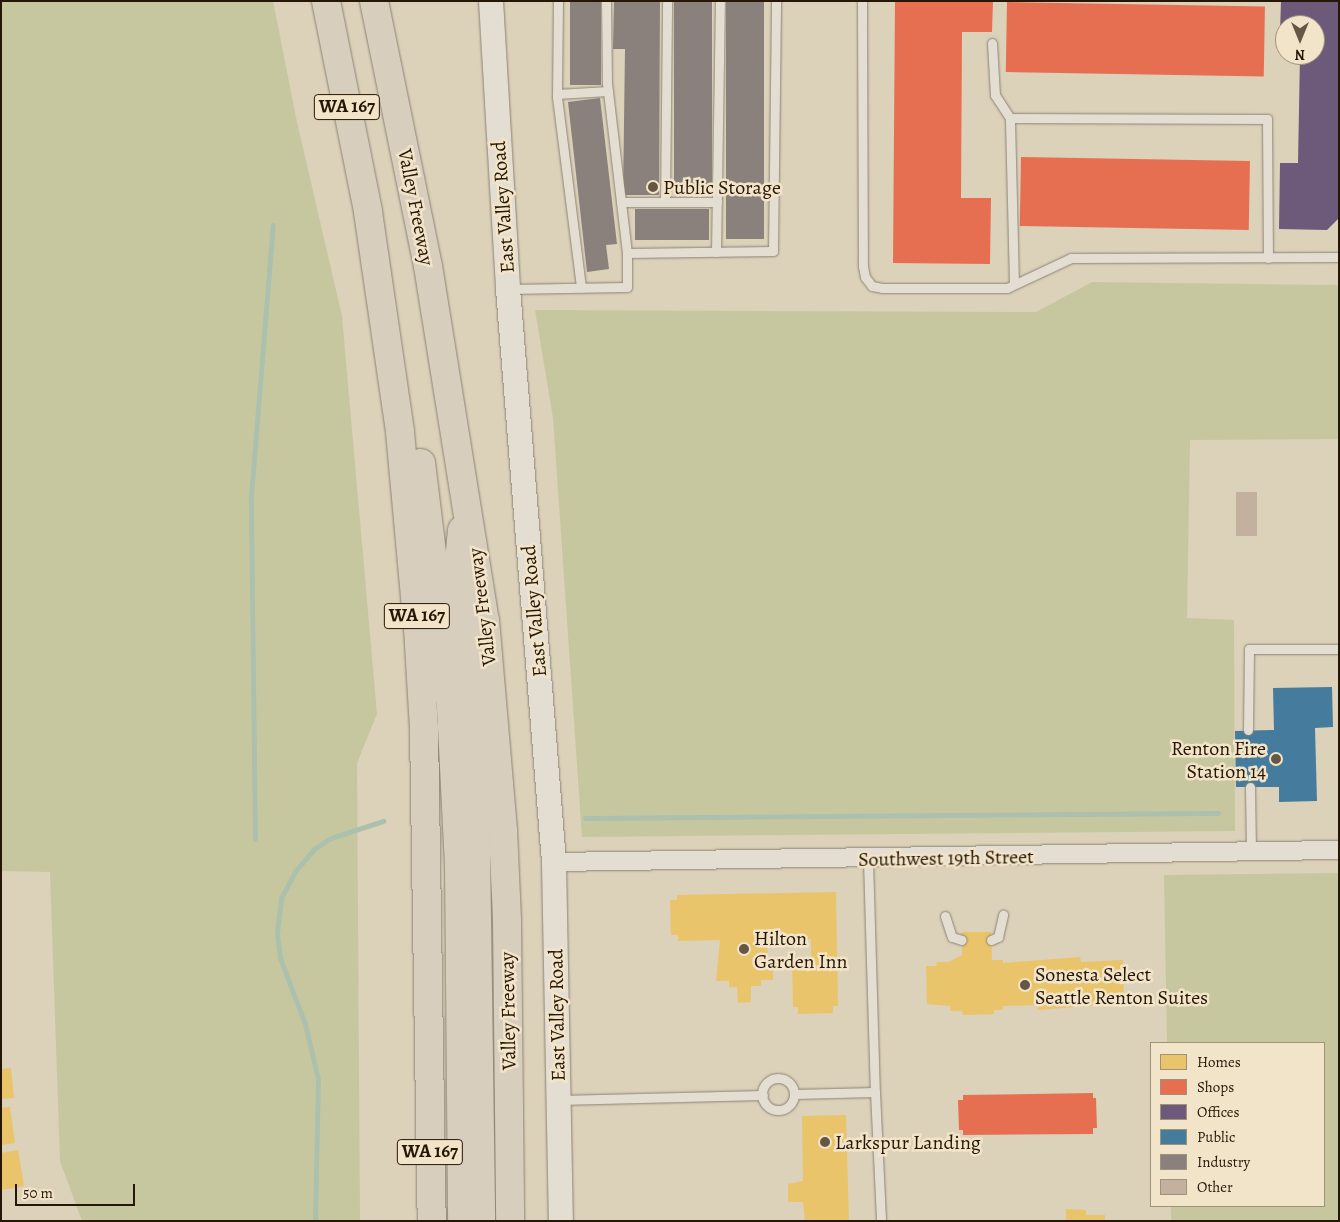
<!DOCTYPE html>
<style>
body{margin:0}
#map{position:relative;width:1340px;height:1222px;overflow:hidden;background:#dcd1b9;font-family:Alegreya,serif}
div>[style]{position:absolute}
.green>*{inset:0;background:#c7c79f}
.homes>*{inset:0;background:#e9c46a}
.shops>*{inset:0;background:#e76f51;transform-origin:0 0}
.offices>*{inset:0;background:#6d597a}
.public>*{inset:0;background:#457b9d}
.industry>*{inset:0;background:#8a817c;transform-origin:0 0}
.stream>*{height:5px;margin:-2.5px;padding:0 2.5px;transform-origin:2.5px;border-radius:2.5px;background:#acc0ae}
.building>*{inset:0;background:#c3b09e;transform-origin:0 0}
.roads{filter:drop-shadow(0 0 1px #8c8374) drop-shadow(0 0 1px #8c8374)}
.lane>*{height:9px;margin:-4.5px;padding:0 4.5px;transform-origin:4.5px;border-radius:4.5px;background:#e3ddd2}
.lane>.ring{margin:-4.5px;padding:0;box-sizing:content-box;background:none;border:9px solid #e3ddd2;border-radius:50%}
.street>*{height:18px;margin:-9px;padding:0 9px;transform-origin:9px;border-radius:9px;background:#e3ddd2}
.secondary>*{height:24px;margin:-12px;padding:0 12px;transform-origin:12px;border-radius:12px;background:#e3ddd2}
.highway>*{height:28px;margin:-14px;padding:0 14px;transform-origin:14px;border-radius:14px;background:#d7cebd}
.dots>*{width:14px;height:14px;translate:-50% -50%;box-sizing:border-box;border:2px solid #f2e4c8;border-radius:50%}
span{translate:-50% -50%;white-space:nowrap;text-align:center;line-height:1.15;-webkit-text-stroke:5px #f2e4c8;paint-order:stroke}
.shield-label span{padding:1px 4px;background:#f2e4c8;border:1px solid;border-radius:4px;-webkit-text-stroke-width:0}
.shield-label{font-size:19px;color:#261606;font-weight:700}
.poi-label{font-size:20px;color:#261606}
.left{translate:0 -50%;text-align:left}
.right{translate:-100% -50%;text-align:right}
.street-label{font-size:20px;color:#261606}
.frame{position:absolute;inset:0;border:2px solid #261606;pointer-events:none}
.legend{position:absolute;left:1150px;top:1042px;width:175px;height:165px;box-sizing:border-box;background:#f2e4c8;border:1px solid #a0927a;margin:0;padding:6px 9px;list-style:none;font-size:15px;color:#261606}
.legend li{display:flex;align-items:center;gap:10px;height:25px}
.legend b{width:25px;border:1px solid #a0927a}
.north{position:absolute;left:1275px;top:15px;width:50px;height:50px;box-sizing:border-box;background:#f2e4c8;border:1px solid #a0927a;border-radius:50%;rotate:180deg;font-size:14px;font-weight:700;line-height:20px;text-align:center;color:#261606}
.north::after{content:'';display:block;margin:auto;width:18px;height:22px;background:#665745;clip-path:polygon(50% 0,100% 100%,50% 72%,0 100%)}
.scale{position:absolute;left:15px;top:1184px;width:120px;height:22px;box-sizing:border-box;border:2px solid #261606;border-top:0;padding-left:6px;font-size:15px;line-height:18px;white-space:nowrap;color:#261606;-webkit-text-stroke:4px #f2e4c8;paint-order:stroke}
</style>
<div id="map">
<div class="green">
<div style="clip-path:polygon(1px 1px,273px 1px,297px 122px,342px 316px,377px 714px,357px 763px,360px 1221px,82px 1221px,60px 1161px,50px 872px,1px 871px)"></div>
<div style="clip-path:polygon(1092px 282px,1339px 285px,1339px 439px,1190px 440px,1187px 618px,1234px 620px,1235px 831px,582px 837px,553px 418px,535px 310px,1036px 312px)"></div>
<div style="clip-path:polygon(1339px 873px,1339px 1221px,1171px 1221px,1171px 1206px,1324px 1206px,1324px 1043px,1167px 1043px,1164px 875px)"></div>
</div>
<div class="homes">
<div style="clip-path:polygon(836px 892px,838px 1006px,833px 1006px,833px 1013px,798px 1014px,798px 1007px,793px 1007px,792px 958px,811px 957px,811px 939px,767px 940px,768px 961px,773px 961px,773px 980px,761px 980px,761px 986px,751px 986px,751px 1002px,738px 1003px,737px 987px,729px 987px,729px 981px,716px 981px,720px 940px,678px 941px,678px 935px,671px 935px,670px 900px,677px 900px,677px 895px)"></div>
<div style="clip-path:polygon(962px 932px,991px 932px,992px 960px,1003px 960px,1003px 963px,1080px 957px,1081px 962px,1123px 960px,1124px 1003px,1038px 1010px,1038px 1005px,1003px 1006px,1003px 1010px,994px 1010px,994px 1014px,963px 1015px,962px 1011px,950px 1011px,950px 1006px,927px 1004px,926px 966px,937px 966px,936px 962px,949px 962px,962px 955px)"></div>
<div style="clip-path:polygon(11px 1068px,14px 1098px,1px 1099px,1px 1069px)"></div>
<div style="clip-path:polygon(10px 1107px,15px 1143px,1px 1145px,1px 1108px)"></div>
<div style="clip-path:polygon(846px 1115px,849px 1221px,805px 1221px,803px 1202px,788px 1202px,788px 1184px,803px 1181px,802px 1116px)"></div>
<div style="clip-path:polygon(18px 1150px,24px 1186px,2px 1190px,1px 1153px)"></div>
<div style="clip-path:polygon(1066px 1209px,1086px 1210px,1086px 1215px,1105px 1215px,1105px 1221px,1066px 1221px)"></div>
</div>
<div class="shops">
<div style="clip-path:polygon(895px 1px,993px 1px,992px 32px,962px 32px,961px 198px,991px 198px,990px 264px,893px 263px)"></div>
<div style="left:1007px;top:2px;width:258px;height:70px;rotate:1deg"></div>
<div style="left:1021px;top:157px;width:229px;height:69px;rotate:1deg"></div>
<div style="clip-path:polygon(1093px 1093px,1093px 1098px,1096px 1098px,1097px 1128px,1093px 1128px,1093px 1134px,963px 1135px,963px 1130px,959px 1130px,958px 1100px,963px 1100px,963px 1095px)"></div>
</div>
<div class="offices">
<div style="clip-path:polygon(1281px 1px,1339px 1px,1339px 218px,1327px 230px,1279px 229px,1280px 163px,1298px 163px,1300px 55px,1315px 55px,1315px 25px,1285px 25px,1285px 33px,1280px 33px)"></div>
</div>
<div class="public">
<div style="clip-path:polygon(1332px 687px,1333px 727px,1315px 728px,1317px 801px,1279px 802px,1279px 787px,1236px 787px,1235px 731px,1274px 730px,1273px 688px)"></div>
</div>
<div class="industry">
<div style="left:570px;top:1px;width:31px;height:84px"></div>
<div style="clip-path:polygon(614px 1px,660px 1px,659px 195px,623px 195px,625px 49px,613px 49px)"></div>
<div style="left:674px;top:1px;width:38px;height:186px"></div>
<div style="left:726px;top:1px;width:38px;height:238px"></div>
<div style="clip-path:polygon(600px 98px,617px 244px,606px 245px,609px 269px,587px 272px,568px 102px)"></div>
<div style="left:635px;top:209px;width:74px;height:31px"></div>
</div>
<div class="stream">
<div style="left:585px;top:818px;width:633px;rotate:-0.45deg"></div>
<div style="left:255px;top:839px;width:343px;rotate:-90.7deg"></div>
<div style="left:251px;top:496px;width:272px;rotate:-85.4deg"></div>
<div style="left:315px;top:1221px;width:142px;rotate:-88.8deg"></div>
<div style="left:318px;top:1079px;width:57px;rotate:-103.3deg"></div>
<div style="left:305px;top:1024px;width:71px;rotate:-110.7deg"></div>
<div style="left:280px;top:958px;width:26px;rotate:-97deg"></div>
<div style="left:277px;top:932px;width:34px;rotate:-83deg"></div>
<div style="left:281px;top:898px;width:32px;rotate:-62deg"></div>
<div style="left:296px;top:870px;width:28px;rotate:-49deg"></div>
<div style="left:314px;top:849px;width:20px;rotate:-33deg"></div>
<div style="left:331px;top:838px;width:55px;rotate:-18.1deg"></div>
</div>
<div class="building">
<div style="left:1236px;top:492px;width:21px;height:44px"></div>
</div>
<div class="roads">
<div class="lane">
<div style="left:558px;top:1px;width:96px;rotate:90.6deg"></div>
<div style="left:557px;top:97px;width:192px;rotate:82.8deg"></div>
<div style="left:606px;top:1px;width:82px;rotate:89.3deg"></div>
<div style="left:607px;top:83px;width:171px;rotate:83.3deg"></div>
<div style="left:862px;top:1px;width:265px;rotate:89.8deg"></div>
<div style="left:863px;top:266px;width:11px;rotate:80deg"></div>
<div style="left:865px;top:277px;width:11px;rotate:52deg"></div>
<div style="left:872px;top:286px;width:10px;rotate:11deg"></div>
<div style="left:882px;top:288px;width:125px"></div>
<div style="left:1007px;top:288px;width:71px;rotate:-25.1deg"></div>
<div style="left:1071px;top:258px;width:268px;rotate:-0.2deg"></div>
<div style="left:992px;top:43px;width:52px;rotate:86.7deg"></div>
<div style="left:995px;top:95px;width:27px;rotate:57deg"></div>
<div style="left:557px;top:94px;width:51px;rotate:-3.4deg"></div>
<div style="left:621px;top:202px;width:96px"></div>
<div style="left:665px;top:202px;width:201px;rotate:-89.4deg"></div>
<div style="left:716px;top:252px;width:251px;rotate:-89.1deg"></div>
<div style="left:1014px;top:284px;width:166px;rotate:-91.4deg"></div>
<div style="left:1010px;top:118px;width:257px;rotate:0.2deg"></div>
<div style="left:1267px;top:119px;width:139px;rotate:89.6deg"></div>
<div style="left:508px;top:289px;width:119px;rotate:-1deg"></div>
<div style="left:627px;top:287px;width:34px;rotate:-90deg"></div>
<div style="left:627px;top:253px;width:146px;rotate:-0.8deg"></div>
<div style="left:773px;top:251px;width:250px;rotate:-89.3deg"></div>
<div style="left:1248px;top:730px;width:81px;rotate:-89.3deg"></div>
<div style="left:1249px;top:649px;width:90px"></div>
<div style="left:1250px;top:787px;width:65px;rotate:89.1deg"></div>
<div style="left:868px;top:860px;width:232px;rotate:88.3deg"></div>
<div style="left:945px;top:916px;width:22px;rotate:72deg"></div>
<div style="left:952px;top:937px;width:10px;rotate:17deg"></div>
<div style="left:991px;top:940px;width:8px;rotate:-23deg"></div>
<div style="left:998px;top:937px;width:23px;rotate:-77deg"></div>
<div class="ring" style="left:762px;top:1078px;width:23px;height:23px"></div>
<div style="left:794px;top:1094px;width:81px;rotate:-1.4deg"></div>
<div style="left:875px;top:1092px;width:129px;rotate:87.3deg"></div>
<div style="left:559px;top:1100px;width:204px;rotate:-1.4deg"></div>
</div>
<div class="street">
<div style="left:554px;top:862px;width:785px;rotate:-0.88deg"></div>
</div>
<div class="secondary">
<div style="left:491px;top:1px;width:289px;rotate:86.6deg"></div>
<div style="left:508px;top:289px;width:575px;rotate:85.41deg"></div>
<div style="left:554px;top:862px;width:359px;rotate:88.9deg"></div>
</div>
<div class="highway">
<div style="left:326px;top:1px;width:215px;rotate:78.7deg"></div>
<div style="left:368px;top:212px;width:222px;rotate:81.7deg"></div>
<div style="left:400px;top:432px;width:197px;rotate:84.8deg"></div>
<div style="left:418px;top:628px;width:101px;rotate:86.6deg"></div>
<div style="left:424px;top:729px;width:492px;rotate:89.1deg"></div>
<div style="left:374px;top:1px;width:270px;rotate:78.5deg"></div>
<div style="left:428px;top:266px;width:359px;rotate:80.9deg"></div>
<div style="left:485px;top:620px;width:212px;rotate:85.1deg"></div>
<div style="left:503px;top:831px;width:89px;rotate:87.4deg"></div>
<div style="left:507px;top:920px;width:301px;rotate:89.4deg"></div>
<div style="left:421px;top:463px;width:247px;rotate:83deg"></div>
<div style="left:451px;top:708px;width:156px;rotate:87.1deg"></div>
<div style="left:459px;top:864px;width:357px;rotate:89.5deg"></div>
<div style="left:462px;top:530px;width:41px;rotate:95.6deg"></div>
<div style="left:458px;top:571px;width:130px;rotate:83.8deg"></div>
<div style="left:472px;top:700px;width:76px;rotate:87.7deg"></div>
<div style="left:475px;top:776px;width:442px;rotate:89.2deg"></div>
</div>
</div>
<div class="dots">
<div style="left:653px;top:187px;background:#665745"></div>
<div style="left:1276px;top:759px;background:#665745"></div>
<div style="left:744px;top:949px;background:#665745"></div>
<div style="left:1025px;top:985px;background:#665745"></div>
<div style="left:825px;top:1142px;background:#665745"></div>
</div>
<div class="shield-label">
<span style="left:347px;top:107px">WA 167</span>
<span style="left:417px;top:616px">WA 167</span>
<span style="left:430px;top:1152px">WA 167</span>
</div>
<div class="poi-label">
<span class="left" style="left:663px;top:187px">Public Storage</span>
<span class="right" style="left:1266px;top:760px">Renton Fire<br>Station 14</span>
<span class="left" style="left:754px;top:950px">Hilton<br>Garden Inn</span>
<span class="left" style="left:1035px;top:986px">Sonesta Select<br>Seattle Renton Suites</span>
<span class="left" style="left:835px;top:1142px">Larkspur Landing</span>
</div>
<div class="street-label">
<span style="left:416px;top:207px;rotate:79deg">Valley Freeway</span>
<span style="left:503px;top:207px;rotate:-94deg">East Valley Road</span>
<span style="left:482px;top:607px;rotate:-97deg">Valley Freeway</span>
<span style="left:534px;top:611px;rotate:-95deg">East Valley Road</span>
<span style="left:946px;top:858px;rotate:-1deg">Southwest 19th Street</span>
<span style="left:508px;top:1011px;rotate:-91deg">Valley Freeway</span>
<span style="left:557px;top:1015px;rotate:-91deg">East Valley Road</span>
</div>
<div class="frame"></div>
<ul class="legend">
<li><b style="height:14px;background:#e9c46a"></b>Homes</li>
<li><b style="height:14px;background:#e76f51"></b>Shops</li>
<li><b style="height:14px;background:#6d597a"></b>Offices</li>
<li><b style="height:14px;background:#457b9d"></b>Public</li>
<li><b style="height:14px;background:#8a817c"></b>Industry</li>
<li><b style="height:14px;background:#c3b09e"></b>Other</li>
</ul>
<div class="north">N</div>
<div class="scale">50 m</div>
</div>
